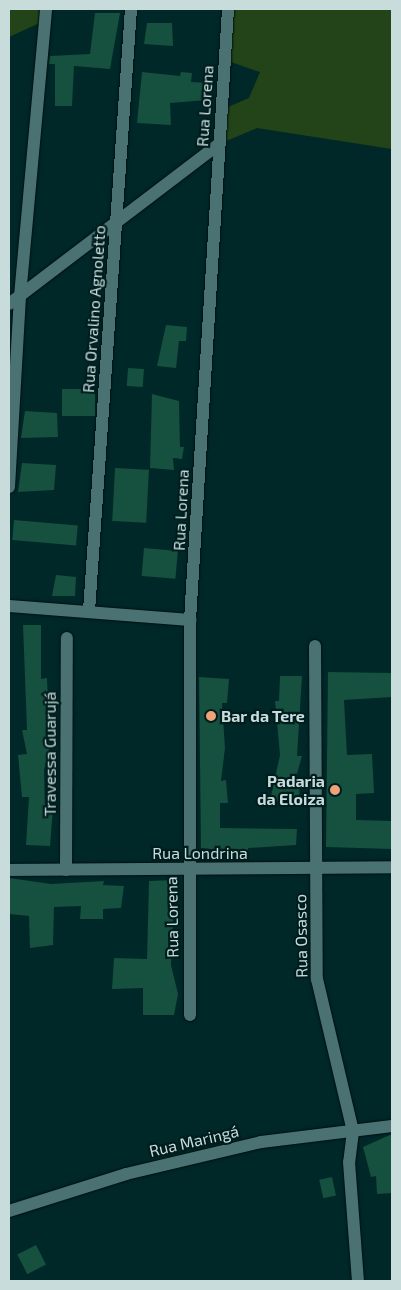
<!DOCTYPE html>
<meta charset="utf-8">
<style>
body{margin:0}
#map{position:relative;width:401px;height:1290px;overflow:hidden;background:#002829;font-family:"Exo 2",sans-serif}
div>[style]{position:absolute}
.green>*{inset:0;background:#234418}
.building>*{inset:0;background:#16503e;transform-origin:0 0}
.roads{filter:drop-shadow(0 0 1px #000f0f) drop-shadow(0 0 1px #000f0f)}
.minor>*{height:12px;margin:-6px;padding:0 6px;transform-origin:6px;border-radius:6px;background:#4b7273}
.dots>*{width:14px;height:14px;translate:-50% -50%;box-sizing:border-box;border:2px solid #001d1e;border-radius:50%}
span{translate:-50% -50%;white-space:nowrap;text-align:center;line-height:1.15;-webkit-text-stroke:4.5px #001d1e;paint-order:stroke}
.street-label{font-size:16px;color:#c8dcdc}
.poi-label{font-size:16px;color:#c8dcdc;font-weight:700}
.left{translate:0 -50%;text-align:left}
.right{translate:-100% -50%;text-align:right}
.frame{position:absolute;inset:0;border:10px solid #c8dcdc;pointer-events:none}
</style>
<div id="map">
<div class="green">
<div style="clip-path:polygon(9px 9px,46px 9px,44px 21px,9px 37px)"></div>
<div style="clip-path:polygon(228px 9px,392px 9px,392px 149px,257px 128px,219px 144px,221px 110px,249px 98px,260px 72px,225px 60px)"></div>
</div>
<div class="building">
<div style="clip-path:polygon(95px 13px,120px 13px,110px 69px,74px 66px,72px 106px,55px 106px,55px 64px,49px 64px,50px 56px,90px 54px)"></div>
<div style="clip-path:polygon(147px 23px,172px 23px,173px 46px,144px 44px)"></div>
<div style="clip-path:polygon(142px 72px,180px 76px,181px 72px,192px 73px,191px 82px,209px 83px,207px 100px,170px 103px,171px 125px,137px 123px)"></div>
<div style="clip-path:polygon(166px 325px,187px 327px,186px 341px,179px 341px,176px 368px,157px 366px)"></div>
<div style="left:128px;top:368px;width:16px;height:18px;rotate:4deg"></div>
<div style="left:62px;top:389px;width:33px;height:27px"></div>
<div style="clip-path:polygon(152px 394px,179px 401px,180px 447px,184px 447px,182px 459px,173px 458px,174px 470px,150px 468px)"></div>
<div style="clip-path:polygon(25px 411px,57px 413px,58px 437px,21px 438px)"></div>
<div style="clip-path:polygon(22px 463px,56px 465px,54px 490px,18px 492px)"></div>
<div style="left:115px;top:468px;width:34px;height:53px;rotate:3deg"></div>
<div style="left:14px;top:520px;width:64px;height:20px;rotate:5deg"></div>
<div style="left:144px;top:548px;width:34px;height:28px;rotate:5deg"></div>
<div style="clip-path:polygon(56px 575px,76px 577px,75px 596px,52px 596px)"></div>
<div style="clip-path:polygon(23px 625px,41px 625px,41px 679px,47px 678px,50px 746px,44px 770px,45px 808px,53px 808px,50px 846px,26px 845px,29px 797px,22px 797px,18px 755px,27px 754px,22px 730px,27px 730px)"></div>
<div style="clip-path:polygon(328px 672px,392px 673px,392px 697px,344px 700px,347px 755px,372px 754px,374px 793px,356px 794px,356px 820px,392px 821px,392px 849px,326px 847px)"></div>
<div style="clip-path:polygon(280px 676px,302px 676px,297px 756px,302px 756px,295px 781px,300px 781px,299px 801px,270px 801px,280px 755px,275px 701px,279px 701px)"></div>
<div style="clip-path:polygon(199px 677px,229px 679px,227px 703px,222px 703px,225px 748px,221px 781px,226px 780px,228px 803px,220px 803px,220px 828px,297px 829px,296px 845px,248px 848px,248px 853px,201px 848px)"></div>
<div style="clip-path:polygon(9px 878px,51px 884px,104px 881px,103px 885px,124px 886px,121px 908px,103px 909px,103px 919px,80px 919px,81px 906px,54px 907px,53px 945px,30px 948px,29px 916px,9px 914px)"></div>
<div style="clip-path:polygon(175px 880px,171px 965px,178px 994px,174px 1015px,143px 1015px,143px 988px,112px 989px,114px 958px,147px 959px,149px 881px)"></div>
<div style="clip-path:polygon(392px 1134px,392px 1193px,377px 1194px,376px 1176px,371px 1177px,363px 1147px)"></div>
<div style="left:332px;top:1177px;width:19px;height:13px;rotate:78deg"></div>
<div style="left:36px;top:1245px;width:22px;height:21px;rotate:63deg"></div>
</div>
<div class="roads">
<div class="minor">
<div style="left:9px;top:304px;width:264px;rotate:-37.3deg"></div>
<div style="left:9px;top:487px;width:191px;rotate:-86.7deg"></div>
<div style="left:20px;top:296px;width:288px;rotate:-84.8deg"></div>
<div style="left:9px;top:606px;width:182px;rotate:4.4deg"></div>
<div style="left:89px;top:611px;width:603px;rotate:-86.01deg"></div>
<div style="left:315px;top:646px;width:333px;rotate:89.7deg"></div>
<div style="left:317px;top:979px;width:156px;rotate:76.7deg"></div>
<div style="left:353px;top:1131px;width:31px;rotate:97deg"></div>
<div style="left:349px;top:1162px;width:119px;rotate:85.7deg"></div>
<div style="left:9px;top:870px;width:383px;rotate:-0.4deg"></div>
<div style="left:66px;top:870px;width:232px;rotate:-89.8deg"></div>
<div style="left:190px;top:1015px;width:395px;rotate:-90deg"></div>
<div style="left:190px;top:620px;width:612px;rotate:-86.44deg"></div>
<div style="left:9px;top:1211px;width:123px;rotate:-17.5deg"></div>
<div style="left:126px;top:1174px;width:139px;rotate:-13.3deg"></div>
<div style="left:261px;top:1142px;width:132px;rotate:-7deg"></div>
</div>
</div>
<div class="dots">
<div style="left:211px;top:716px;background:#f0a278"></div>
<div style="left:335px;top:790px;background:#f0a278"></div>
</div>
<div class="street-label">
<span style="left:205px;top:106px;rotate:-86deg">Rua Lorena</span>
<span style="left:94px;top:309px;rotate:-86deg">Rua Orvalino Agnoletto</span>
<span style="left:181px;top:510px;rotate:-87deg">Rua Lorena</span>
<span style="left:50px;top:754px;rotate:-90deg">Travessa Guarujá</span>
<span style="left:200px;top:853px">Rua Londrina</span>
<span style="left:172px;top:917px;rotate:-91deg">Rua Lorena</span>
<span style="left:301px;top:936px;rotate:-91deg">Rua Osasco</span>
<span style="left:194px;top:1141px;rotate:-13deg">Rua Maringá</span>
</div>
<div class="poi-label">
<span class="left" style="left:221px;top:716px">Bar da Tere</span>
<span class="right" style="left:325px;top:790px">Padaria<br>da Eloiza</span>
</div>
<div class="frame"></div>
</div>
